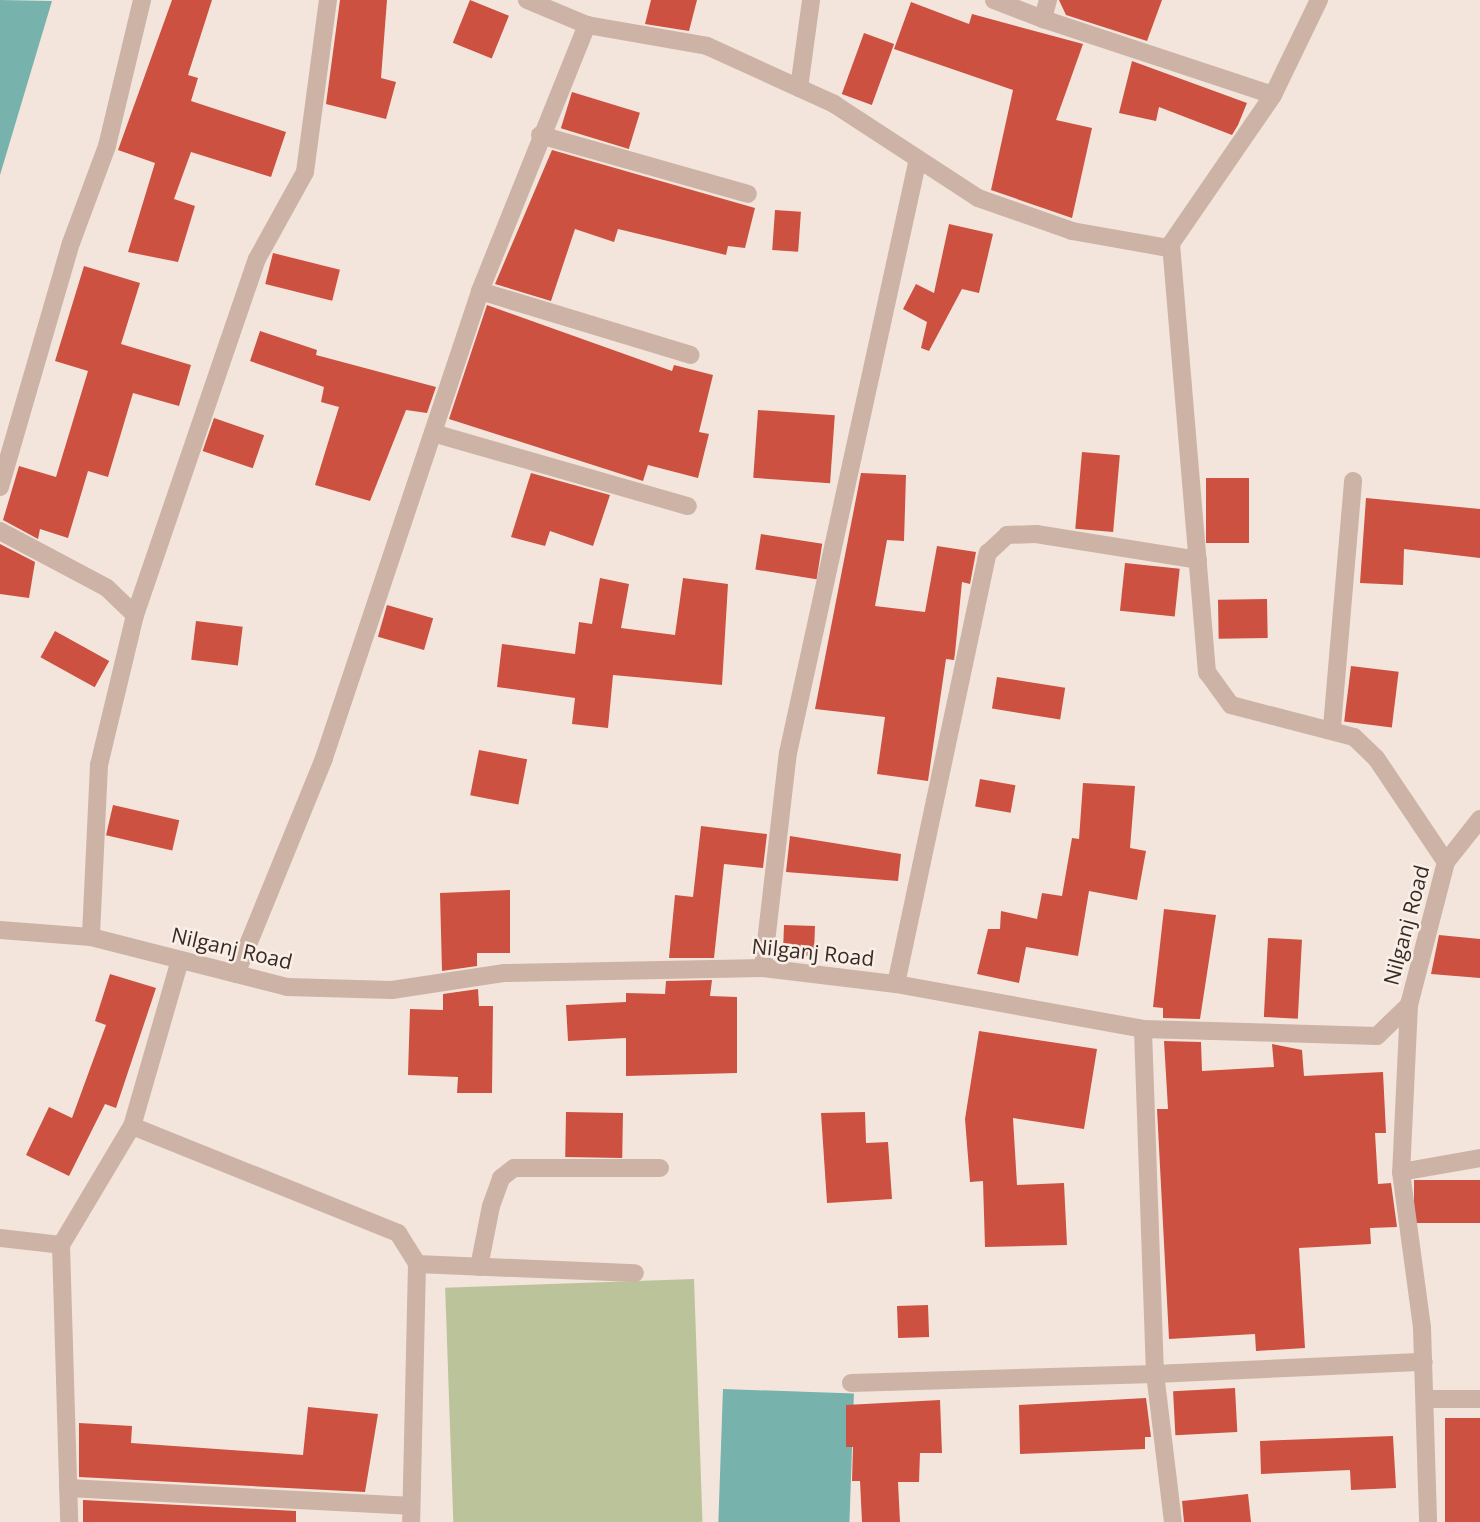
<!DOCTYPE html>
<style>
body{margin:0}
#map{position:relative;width:1480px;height:1522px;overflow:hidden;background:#f3e5db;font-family:"Open Sans",sans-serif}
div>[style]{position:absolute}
.green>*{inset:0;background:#bac39a;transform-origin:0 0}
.water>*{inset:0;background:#78b2ad;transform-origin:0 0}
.building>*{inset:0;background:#cc5140;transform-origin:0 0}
.street>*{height:18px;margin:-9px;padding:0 9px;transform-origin:9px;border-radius:9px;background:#ccb3a6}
span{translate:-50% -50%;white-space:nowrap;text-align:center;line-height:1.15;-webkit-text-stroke:5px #faefe7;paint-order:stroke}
.street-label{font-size:21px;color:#382b27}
</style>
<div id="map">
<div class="green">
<div style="left:694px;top:1279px;width:243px;height:249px;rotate:88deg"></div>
</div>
<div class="water">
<div style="clip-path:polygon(0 0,52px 1px,0 175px)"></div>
<div style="left:723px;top:1389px;width:131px;height:133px;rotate:2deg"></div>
</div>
<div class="building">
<div style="clip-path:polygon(172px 0,212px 0,188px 75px,198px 78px,191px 101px,286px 132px,271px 177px,191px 152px,174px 199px,195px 206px,178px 262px,128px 252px,155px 163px,118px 150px)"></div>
<div style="clip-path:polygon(340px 0,387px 0,381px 78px,396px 82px,386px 119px,326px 104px)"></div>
<div style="left:470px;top:0;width:42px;height:46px;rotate:22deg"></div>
<div style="clip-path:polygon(651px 0,697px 0,689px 31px,645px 24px)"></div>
<div style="clip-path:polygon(1059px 0,1162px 0,1147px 41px,1066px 15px)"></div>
<div style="clip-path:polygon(911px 2px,969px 24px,972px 14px,1083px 44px,1056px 120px,1092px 128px,1072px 218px,991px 190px,1013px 90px,894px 49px)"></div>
<div style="left:864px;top:33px;width:32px;height:65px;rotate:20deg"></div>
<div style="clip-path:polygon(1132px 61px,1247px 103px,1238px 125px,1232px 135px,1159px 107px,1156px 121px,1119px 113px)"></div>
<div style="left:572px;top:92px;width:71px;height:38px;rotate:17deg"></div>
<div style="clip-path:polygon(552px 150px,755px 208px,745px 248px,728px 246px,726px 255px,618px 229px,614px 242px,575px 229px,551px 301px,495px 284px)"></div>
<div style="left:775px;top:210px;width:26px;height:40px;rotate:4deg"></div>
<div style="clip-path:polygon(949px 224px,993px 234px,979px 293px,962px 289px,929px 351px,921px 348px,927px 322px,903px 309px,916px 284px,934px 293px)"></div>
<div style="left:273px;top:253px;width:69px;height:32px;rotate:14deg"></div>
<div style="clip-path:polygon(84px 266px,140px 283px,121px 344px,191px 365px,179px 406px,133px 393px,108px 477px,88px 471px,68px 538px,40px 529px,38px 539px,3px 520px,19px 466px,56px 477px,88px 371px,55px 361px)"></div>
<div style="clip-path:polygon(487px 305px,672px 371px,674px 365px,713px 375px,699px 432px,709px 434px,698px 478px,648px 465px,643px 481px,449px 419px)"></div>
<div style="clip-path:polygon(260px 331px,317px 350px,316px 355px,436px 387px,427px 413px,406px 410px,370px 501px,315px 485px,339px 407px,321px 402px,324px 387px,250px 361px)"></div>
<div style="left:758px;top:410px;width:77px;height:68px;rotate:4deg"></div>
<div style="left:214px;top:418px;width:53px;height:35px;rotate:19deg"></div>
<div style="left:1082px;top:452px;width:38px;height:77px;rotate:5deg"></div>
<div style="clip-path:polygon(531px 473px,610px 495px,593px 546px,550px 531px,545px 546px,511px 537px)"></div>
<div style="clip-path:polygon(861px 473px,906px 475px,904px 541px,887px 540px,875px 606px,925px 612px,937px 546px,976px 552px,970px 584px,962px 582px,955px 653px,954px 660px,946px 659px,928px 781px,877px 774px,885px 717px,815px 709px)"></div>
<div style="left:1206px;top:478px;width:43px;height:65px"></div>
<div style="clip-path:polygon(1366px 498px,1480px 509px,1480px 558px,1404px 549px,1403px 585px,1360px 583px)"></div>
<div style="left:761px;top:534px;width:62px;height:36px;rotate:9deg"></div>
<div style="clip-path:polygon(0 544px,35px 562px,29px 598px,0 594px)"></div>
<div style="left:1125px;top:563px;width:55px;height:48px;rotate:6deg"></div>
<div style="clip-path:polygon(600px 578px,629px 584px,621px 628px,675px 635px,683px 578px,728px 584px,722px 685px,613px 675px,608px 728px,572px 724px,575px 698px,497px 687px,502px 644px,575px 654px,579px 622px,592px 624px)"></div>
<div style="left:1267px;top:599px;width:39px;height:49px;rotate:89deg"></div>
<div style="left:387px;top:605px;width:48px;height:33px;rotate:16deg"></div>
<div style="left:196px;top:621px;width:47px;height:39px;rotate:7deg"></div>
<div style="left:55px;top:631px;width:62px;height:30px;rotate:29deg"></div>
<div style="left:1351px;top:666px;width:48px;height:56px;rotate:7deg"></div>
<div style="left:997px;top:677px;width:69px;height:32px;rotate:9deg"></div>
<div style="left:479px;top:750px;width:49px;height:46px;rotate:11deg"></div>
<div style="left:980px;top:779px;width:36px;height:28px;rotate:10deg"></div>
<div style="clip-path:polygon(1083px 783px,1135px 786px,1130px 848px,1146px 851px,1137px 900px,1089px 891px,1078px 956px,1026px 947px,1019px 983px,977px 974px,988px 929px,1000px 929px,1001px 911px,1037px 919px,1042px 893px,1062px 896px,1072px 838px,1079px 839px)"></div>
<div style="left:113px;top:805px;width:68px;height:31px;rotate:13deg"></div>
<div style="clip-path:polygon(701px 826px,767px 834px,763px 868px,724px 864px,714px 958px,669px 958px,675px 895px,693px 897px)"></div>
<div style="clip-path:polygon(790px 836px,901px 854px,898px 881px,786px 872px)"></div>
<div style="clip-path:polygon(510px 890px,510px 953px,477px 953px,477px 966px,442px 971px,440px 893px)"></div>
<div style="clip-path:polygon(1164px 909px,1216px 915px,1200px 1019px,1163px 1018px,1163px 1008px,1153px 1007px)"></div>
<div style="left:784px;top:925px;width:31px;height:30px;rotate:2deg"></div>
<div style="clip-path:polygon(1439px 935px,1480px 939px,1480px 978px,1431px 974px)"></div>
<div style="left:1268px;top:938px;width:34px;height:79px;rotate:3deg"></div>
<div style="clip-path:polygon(110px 974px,156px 988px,116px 1108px,105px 1104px,69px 1176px,26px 1155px,49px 1107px,72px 1118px,106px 1025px,95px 1021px)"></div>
<div style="clip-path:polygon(712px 980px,710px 996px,737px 997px,737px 1073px,626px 1076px,626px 1038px,568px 1041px,566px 1005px,626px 1002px,626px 993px,665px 994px,666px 981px)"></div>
<div style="clip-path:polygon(478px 989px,479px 1006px,493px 1006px,492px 1093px,457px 1093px,458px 1077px,408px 1075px,410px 1009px,443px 1010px,443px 994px)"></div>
<div style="clip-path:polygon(979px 1031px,1097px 1049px,1084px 1129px,1013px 1118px,1017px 1185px,1064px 1183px,1067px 1245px,985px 1247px,983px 1181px,970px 1182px,965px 1119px)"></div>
<div style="clip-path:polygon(1164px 1041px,1201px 1042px,1202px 1071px,1274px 1067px,1272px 1044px,1302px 1050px,1304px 1076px,1383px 1072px,1386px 1133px,1375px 1133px,1378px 1184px,1391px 1183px,1397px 1227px,1370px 1228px,1371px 1244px,1299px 1248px,1305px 1348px,1256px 1351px,1255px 1334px,1169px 1339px,1157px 1109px,1168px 1109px)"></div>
<div style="left:566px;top:1112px;width:57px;height:45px;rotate:1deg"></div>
<div style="clip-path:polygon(865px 1112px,866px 1143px,888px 1142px,892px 1199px,827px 1203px,821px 1113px)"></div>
<div style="left:1480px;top:1180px;width:43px;height:66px;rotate:90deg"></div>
<div style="left:928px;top:1305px;width:32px;height:31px;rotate:88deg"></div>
<div style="left:1235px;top:1388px;width:44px;height:62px;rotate:87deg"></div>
<div style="clip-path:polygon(1146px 1398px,1151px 1437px,1145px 1437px,1145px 1449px,1020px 1454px,1019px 1405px)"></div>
<div style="clip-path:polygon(940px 1400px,942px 1453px,920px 1453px,919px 1482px,898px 1482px,900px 1522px,862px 1522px,860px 1481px,852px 1481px,853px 1447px,846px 1447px,846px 1405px)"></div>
<div style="clip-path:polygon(308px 1407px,378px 1414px,365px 1492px,79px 1477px,79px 1423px,132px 1426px,131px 1443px,303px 1455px)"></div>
<div style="left:1445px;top:1418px;width:35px;height:104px"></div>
<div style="clip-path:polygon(1393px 1436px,1396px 1488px,1351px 1490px,1350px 1470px,1261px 1474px,1260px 1441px)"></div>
<div style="clip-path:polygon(1248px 1494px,1251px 1522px,1184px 1522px,1182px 1501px)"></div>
<div style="clip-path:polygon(83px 1500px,296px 1511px,296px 1522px,83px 1522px)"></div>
</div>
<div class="street">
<div style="left:527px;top:0;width:65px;rotate:22.6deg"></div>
<div style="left:994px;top:0;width:53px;rotate:21.2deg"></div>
<div style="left:1048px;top:0;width:20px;rotate:105deg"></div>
<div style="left:1043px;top:19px;width:242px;rotate:18.3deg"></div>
<div style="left:799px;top:88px;width:89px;rotate:-82.2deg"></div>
<div style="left:540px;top:135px;width:216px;rotate:15.8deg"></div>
<div style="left:1171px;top:244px;width:430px;rotate:85.2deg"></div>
<div style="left:1207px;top:672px;width:41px;rotate:54deg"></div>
<div style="left:1231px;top:705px;width:127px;rotate:14.6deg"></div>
<div style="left:1354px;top:737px;width:30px;rotate:44deg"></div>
<div style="left:1376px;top:758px;width:125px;rotate:56.1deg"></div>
<div style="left:480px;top:291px;width:220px;rotate:16.9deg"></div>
<div style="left:433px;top:433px;width:265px;rotate:16deg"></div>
<div style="left:0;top:487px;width:254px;rotate:-73.8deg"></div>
<div style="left:71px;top:243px;width:103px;rotate:-69.6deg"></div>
<div style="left:107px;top:146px;width:150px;rotate:-76.5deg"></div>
<div style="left:0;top:531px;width:121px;rotate:28deg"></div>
<div style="left:107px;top:588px;width:39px;rotate:44deg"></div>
<div style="left:135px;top:615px;width:154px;rotate:103.5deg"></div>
<div style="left:99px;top:765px;width:172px;rotate:92.7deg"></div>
<div style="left:135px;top:615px;width:376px;rotate:-71.1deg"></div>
<div style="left:257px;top:259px;width:99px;rotate:-61.1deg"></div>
<div style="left:305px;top:172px;width:174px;rotate:-82.4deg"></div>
<div style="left:1332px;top:727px;width:247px;rotate:-85.1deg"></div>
<div style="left:0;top:930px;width:91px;rotate:4.4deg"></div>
<div style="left:91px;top:937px;width:202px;rotate:14.3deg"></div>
<div style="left:287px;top:987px;width:105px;rotate:1.6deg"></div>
<div style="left:392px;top:990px;width:114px;rotate:-8.6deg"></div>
<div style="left:505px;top:973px;width:258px;rotate:-1.1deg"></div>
<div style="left:763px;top:968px;width:134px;rotate:6.9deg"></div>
<div style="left:896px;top:984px;width:251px;rotate:10.3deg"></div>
<div style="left:1143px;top:1029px;width:234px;rotate:1.7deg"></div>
<div style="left:1377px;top:1036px;width:45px;rotate:-44.1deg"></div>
<div style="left:1409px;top:1005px;width:148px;rotate:-75.5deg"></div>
<div style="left:1446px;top:862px;width:55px;rotate:-51.7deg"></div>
<div style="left:180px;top:960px;width:173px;rotate:106.1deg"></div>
<div style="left:132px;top:1126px;width:287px;rotate:21.9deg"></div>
<div style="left:398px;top:1233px;width:36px;rotate:58deg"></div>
<div style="left:417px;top:1264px;width:258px;rotate:91.3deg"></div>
<div style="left:763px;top:968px;width:216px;rotate:-83.4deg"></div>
<div style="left:788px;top:753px;width:608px;rotate:-77.66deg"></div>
<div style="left:236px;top:974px;width:233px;rotate:-67.8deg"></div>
<div style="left:324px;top:758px;width:492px;rotate:-71.5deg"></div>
<div style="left:480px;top:291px;width:287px;rotate:-68.1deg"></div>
<div style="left:587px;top:25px;width:122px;rotate:9.9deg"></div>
<div style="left:707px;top:46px;width:140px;rotate:24.5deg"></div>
<div style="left:834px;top:104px;width:172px;rotate:33.1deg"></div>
<div style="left:978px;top:198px;width:100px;rotate:19.3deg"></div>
<div style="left:1072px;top:231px;width:97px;rotate:10deg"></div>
<div style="left:1168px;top:248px;width:186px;rotate:-55.5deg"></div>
<div style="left:1273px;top:95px;width:106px;rotate:-64.2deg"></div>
<div style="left:896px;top:984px;width:441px;rotate:-78deg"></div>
<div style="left:988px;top:553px;width:26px;rotate:-43deg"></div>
<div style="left:1007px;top:535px;width:29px;rotate:-2deg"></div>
<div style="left:1036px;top:534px;width:164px;rotate:9.1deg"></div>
<div style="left:1409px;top:1005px;width:167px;rotate:92.7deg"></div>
<div style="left:1401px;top:1172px;width:157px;rotate:82.3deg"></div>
<div style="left:1422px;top:1328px;width:194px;rotate:88.2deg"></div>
<div style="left:1401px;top:1172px;width:80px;rotate:-10deg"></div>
<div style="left:0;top:1238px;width:61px;rotate:6.5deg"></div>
<div style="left:61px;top:1245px;width:139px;rotate:-59.2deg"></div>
<div style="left:61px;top:1245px;width:277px;rotate:88.3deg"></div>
<div style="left:417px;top:1264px;width:218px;rotate:2.4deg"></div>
<div style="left:479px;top:1267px;width:62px;rotate:-78.9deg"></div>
<div style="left:491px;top:1206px;width:30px;rotate:-70deg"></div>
<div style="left:501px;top:1178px;width:16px;rotate:-38deg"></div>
<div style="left:514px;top:1168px;width:146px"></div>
<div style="left:851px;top:1383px;width:304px;rotate:-1.7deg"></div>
<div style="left:1155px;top:1374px;width:345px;rotate:-92deg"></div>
<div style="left:1425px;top:1399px;width:55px"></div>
<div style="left:68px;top:1488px;width:341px;rotate:3deg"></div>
<div style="left:1173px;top:1522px;width:149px;rotate:-96.9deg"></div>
<div style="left:1155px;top:1374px;width:269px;rotate:-2.6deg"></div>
</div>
<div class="street-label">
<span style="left:1406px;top:925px;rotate:-75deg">Nilganj Road</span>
<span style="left:232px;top:948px;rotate:13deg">Nilganj Road</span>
<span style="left:813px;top:952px;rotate:6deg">Nilganj Road</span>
</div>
</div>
